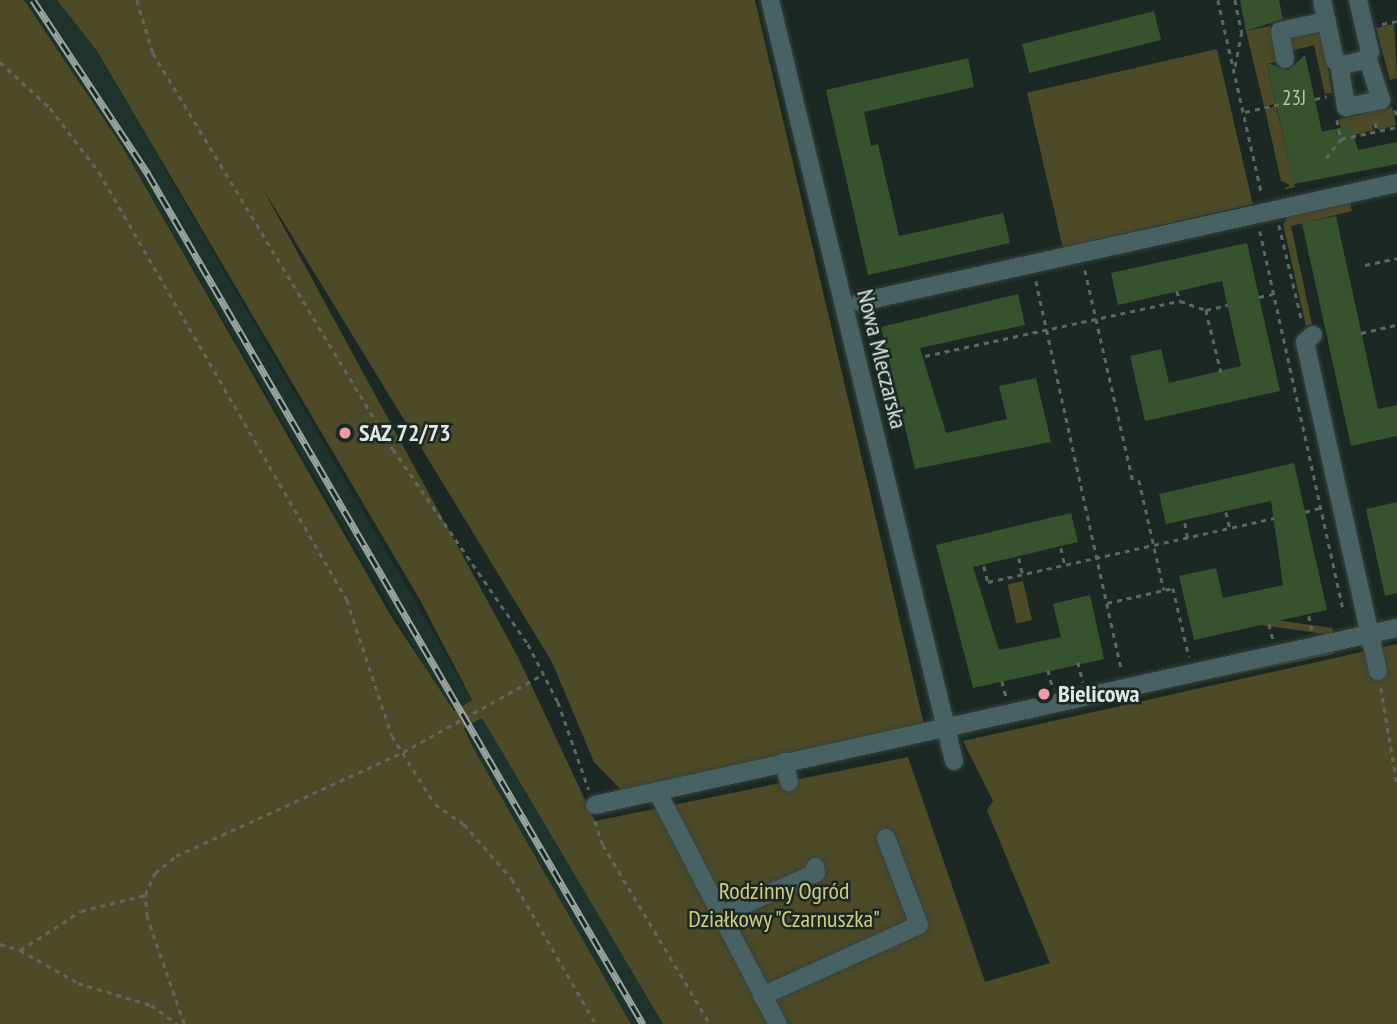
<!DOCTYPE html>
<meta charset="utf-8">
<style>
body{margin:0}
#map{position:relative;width:1397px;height:1024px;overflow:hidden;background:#1b2823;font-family:"PT Sans Narrow",sans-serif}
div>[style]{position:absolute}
.built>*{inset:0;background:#1d332b}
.green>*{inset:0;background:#4d4a27;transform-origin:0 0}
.building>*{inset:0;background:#37532d;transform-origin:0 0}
.path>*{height:2.5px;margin-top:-1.25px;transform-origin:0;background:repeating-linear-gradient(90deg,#5d6864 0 5px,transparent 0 10px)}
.roads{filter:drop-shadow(0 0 2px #36433e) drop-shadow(0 0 2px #36433e)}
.minor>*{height:18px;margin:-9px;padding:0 9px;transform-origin:9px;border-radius:9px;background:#486264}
.rail>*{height:7px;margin-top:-3.5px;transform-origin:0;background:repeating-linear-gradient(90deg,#1b2823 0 13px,#9aa4a0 0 26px);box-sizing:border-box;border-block:2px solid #9aa4a0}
.dots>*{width:19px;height:19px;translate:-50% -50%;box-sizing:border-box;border:4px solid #1b2823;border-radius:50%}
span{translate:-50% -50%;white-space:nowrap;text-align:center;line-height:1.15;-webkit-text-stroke:5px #1b2823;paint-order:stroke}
.number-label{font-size:21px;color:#b5c3b6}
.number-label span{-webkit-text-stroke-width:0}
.street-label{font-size:24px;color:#dfe8e4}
.poi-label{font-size:24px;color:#dfe8e4;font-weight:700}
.left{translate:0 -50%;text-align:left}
.park-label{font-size:24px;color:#d2cc7f}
</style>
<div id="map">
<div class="built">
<div style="clip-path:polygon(24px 0,57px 0,97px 51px,472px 700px,454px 711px,440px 693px,122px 146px)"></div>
<div style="clip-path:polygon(482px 718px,498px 740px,663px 1024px,631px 1024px,471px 744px,464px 728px)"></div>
</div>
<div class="green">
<div style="clip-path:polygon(0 0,24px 0,122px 146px,391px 616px,454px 711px,472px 700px,420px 600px,97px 51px,57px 0,755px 0,924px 725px,629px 798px,594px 762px,552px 662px,262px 187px,518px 657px,595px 821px,908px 757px,985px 982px,1050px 963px,987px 810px,993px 801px,963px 741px,1397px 644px,1397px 1024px,663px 1024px,482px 718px,464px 728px,471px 744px,631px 1024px,0 1024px)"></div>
<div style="clip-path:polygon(1394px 24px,1397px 78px,1390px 80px,1376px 28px)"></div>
<div style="clip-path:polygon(1270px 26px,1278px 61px,1267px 64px,1276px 104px,1264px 106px,1246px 31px)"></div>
<div style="clip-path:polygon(1322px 32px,1332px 93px,1325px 94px,1314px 45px,1290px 51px,1287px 37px)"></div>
<div style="left:1217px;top:49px;width:159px;height:195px;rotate:77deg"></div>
<div style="clip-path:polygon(1276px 106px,1295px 187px,1283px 190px,1290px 185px,1281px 181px,1265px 109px)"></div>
<div style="clip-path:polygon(1392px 107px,1396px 125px,1379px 130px,1372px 124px,1373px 130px,1343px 138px,1339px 119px)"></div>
<div style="clip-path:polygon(1349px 199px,1352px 211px,1291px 226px,1312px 324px,1306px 326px,1283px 224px,1291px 213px)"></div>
<div style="left:1023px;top:581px;width:40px;height:16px;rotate:77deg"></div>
<div style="left:1333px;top:628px;width:7px;height:146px;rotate:98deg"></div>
<div style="clip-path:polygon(1333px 650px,1334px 654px,1146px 692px)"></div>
</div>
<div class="building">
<div style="clip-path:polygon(1240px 0,1279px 0,1283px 19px,1246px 31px)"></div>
<div style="left:1154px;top:11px;width:30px;height:136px;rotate:76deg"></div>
<div style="clip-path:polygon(1305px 55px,1322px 132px,1351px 125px,1358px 150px,1397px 142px,1397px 164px,1294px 184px,1267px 63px,1288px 70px)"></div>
<div style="clip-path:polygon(968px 58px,974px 87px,864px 112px,871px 146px,878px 144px,899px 236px,1003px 213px,1010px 243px,868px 275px,826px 90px)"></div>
<div style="clip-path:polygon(1336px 216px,1378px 409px,1397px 405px,1397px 436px,1351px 446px,1302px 223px)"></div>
<div style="clip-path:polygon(1247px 243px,1280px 391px,1145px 421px,1130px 356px,1161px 349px,1169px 383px,1241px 366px,1235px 339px,1222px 281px,1118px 305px,1111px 273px)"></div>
<div style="clip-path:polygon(1018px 294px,1025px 325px,920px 348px,946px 433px,1007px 419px,999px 386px,1036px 378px,1051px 442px,915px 469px,881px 327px)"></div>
<div style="clip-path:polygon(1294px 463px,1327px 610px,1194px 640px,1179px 576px,1216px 568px,1223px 598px,1283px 585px,1271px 501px,1166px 524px,1159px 494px)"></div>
<div style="clip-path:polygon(1397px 502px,1397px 593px,1385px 596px,1366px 509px)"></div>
<div style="clip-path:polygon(1071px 513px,1078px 542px,973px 567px,999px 650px,1061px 637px,1053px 604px,1090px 595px,1104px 659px,973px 688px,936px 545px)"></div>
</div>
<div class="path">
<div style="left:137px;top:0;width:55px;rotate:73.2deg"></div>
<div style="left:153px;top:53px;width:463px;rotate:58.8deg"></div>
<div style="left:393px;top:449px;width:237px;rotate:55.3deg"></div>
<div style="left:528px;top:644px;width:65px;rotate:62.7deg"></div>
<div style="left:558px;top:702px;width:93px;rotate:70.6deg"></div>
<div style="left:1218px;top:0;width:200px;rotate:77.3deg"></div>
<div style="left:1235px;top:0;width:33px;rotate:78deg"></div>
<div style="left:1242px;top:32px;width:38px;rotate:101deg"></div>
<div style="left:1382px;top:24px;width:15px;rotate:-11deg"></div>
<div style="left:0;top:62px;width:68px;rotate:42.6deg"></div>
<div style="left:50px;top:108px;width:81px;rotate:52.6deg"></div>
<div style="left:99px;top:172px;width:495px;rotate:59.9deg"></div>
<div style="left:347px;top:600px;width:143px;rotate:71.7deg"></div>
<div style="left:392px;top:736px;width:80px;rotate:57.7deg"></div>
<div style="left:435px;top:804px;width:35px;rotate:35deg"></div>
<div style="left:464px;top:824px;width:73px;rotate:48.9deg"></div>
<div style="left:512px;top:879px;width:168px;rotate:59.9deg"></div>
<div style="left:1315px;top:99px;width:12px;rotate:-14deg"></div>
<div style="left:1395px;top:110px;width:8px;rotate:76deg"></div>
<div style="left:1245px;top:112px;width:35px;rotate:-13deg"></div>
<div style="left:1337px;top:120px;width:19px;rotate:78deg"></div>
<div style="left:1341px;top:139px;width:57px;rotate:-12.1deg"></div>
<div style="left:1375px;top:123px;width:8px;rotate:76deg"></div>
<div style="left:1326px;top:158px;width:24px;rotate:-52deg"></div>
<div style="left:1279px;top:225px;width:99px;rotate:76.5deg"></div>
<div style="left:1260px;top:231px;width:390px;rotate:77.6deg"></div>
<div style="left:1365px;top:265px;width:33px;rotate:-12deg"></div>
<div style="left:1085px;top:270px;width:217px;rotate:77.2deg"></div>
<div style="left:1036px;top:281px;width:399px;rotate:77.6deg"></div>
<div style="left:1177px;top:291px;width:10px;rotate:73deg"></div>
<div style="left:1259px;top:297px;width:14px;rotate:-12deg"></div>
<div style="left:1206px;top:310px;width:64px;rotate:76.4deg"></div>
<div style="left:1361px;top:333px;width:37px;rotate:-13deg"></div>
<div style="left:925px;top:356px;width:261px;rotate:-12.2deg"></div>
<div style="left:1180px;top:301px;width:28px;rotate:19deg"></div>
<div style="left:1206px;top:310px;width:22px;rotate:-13deg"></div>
<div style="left:1139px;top:480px;width:113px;rotate:77.2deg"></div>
<div style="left:1226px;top:512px;width:16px;rotate:76deg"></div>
<div style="left:1305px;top:512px;width:15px;rotate:-16deg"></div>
<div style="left:1185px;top:523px;width:15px;rotate:79deg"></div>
<div style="left:1061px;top:548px;width:17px;rotate:77deg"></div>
<div style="left:1019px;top:558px;width:17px;rotate:77deg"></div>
<div style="left:984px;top:566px;width:16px;rotate:76deg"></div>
<div style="left:988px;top:582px;width:293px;rotate:-12.6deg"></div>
<div style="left:1107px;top:603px;width:68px;rotate:-12.8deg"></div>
<div style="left:1173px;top:588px;width:71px;rotate:76.9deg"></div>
<div style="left:1309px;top:616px;width:14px;rotate:78deg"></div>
<div style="left:1269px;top:624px;width:16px;rotate:75deg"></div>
<div style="left:1078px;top:662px;width:21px;rotate:76deg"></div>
<div style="left:1048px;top:670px;width:20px;rotate:75deg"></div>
<div style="left:1002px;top:681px;width:16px;rotate:75deg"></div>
<div style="left:1381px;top:688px;width:97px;rotate:80.5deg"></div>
<div style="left:595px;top:821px;width:25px;rotate:72deg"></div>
<div style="left:603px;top:845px;width:209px;rotate:59.1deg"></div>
<div style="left:0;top:944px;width:21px;rotate:17deg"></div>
<div style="left:20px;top:950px;width:72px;rotate:-32.6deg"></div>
<div style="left:81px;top:911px;width:66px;rotate:-14deg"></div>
<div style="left:20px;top:950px;width:67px;rotate:29.6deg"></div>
<div style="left:78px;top:983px;width:76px;rotate:16.8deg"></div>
<div style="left:151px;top:1005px;width:32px;rotate:36deg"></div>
<div style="left:184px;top:1024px;width:113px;rotate:-109.1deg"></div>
<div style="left:147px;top:917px;width:22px;rotate:-95deg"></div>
<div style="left:145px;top:895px;width:24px;rotate:-66deg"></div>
<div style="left:155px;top:873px;width:27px;rotate:-39deg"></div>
<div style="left:176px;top:856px;width:250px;rotate:-24.6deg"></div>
<div style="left:403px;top:752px;width:161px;rotate:-29deg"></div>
</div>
<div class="roads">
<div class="minor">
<div style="left:770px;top:0;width:783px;rotate:76.41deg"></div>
<div style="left:1322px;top:0;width:62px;rotate:78deg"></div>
<div style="left:1335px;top:61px;width:9px;rotate:27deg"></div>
<div style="left:1343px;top:65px;width:23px;rotate:-13deg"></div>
<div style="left:1365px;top:60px;width:9px;rotate:-58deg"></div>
<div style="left:1370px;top:52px;width:53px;rotate:-103deg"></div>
<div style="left:1285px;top:59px;width:28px;rotate:-100deg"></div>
<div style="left:1280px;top:31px;width:48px;rotate:-12deg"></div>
<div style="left:1339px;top:63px;width:45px;rotate:81deg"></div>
<div style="left:1346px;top:107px;width:36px;rotate:-11deg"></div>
<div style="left:1381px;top:100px;width:46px;rotate:-107.7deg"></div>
<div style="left:860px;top:302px;width:550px;rotate:-12.49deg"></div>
<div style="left:1313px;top:335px;width:11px;rotate:139deg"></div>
<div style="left:1305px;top:342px;width:337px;rotate:77.5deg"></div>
<div style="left:784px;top:762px;width:21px;rotate:76deg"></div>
<div style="left:657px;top:791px;width:263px;rotate:62.6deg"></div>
<div style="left:595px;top:805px;width:821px;rotate:-12.45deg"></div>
<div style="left:718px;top:916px;width:107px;rotate:-23.7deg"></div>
<div style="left:816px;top:873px;width:6px;rotate:-99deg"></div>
<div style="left:762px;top:996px;width:172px;rotate:-24.3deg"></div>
<div style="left:919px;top:925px;width:93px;rotate:-110.8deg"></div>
</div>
</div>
<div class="rail">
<div style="left:33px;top:0;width:209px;rotate:56.5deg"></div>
<div style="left:148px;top:174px;width:984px;rotate:59.79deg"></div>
</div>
<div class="dots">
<div style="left:345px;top:433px;background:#f39aab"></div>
<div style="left:1044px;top:694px;background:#f39aab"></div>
</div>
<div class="number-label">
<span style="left:1294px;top:98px">23J</span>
</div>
<div class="street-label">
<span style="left:882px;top:359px;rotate:76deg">Nowa Mleczarska</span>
</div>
<div class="poi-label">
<span class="left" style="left:359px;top:433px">SAZ 72/73</span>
<span class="left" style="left:1058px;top:694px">Bielicowa</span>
</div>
<div class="park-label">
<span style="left:784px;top:905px">Rodzinny Ogród<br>Działkowy "Czarnuszka"</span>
</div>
</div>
